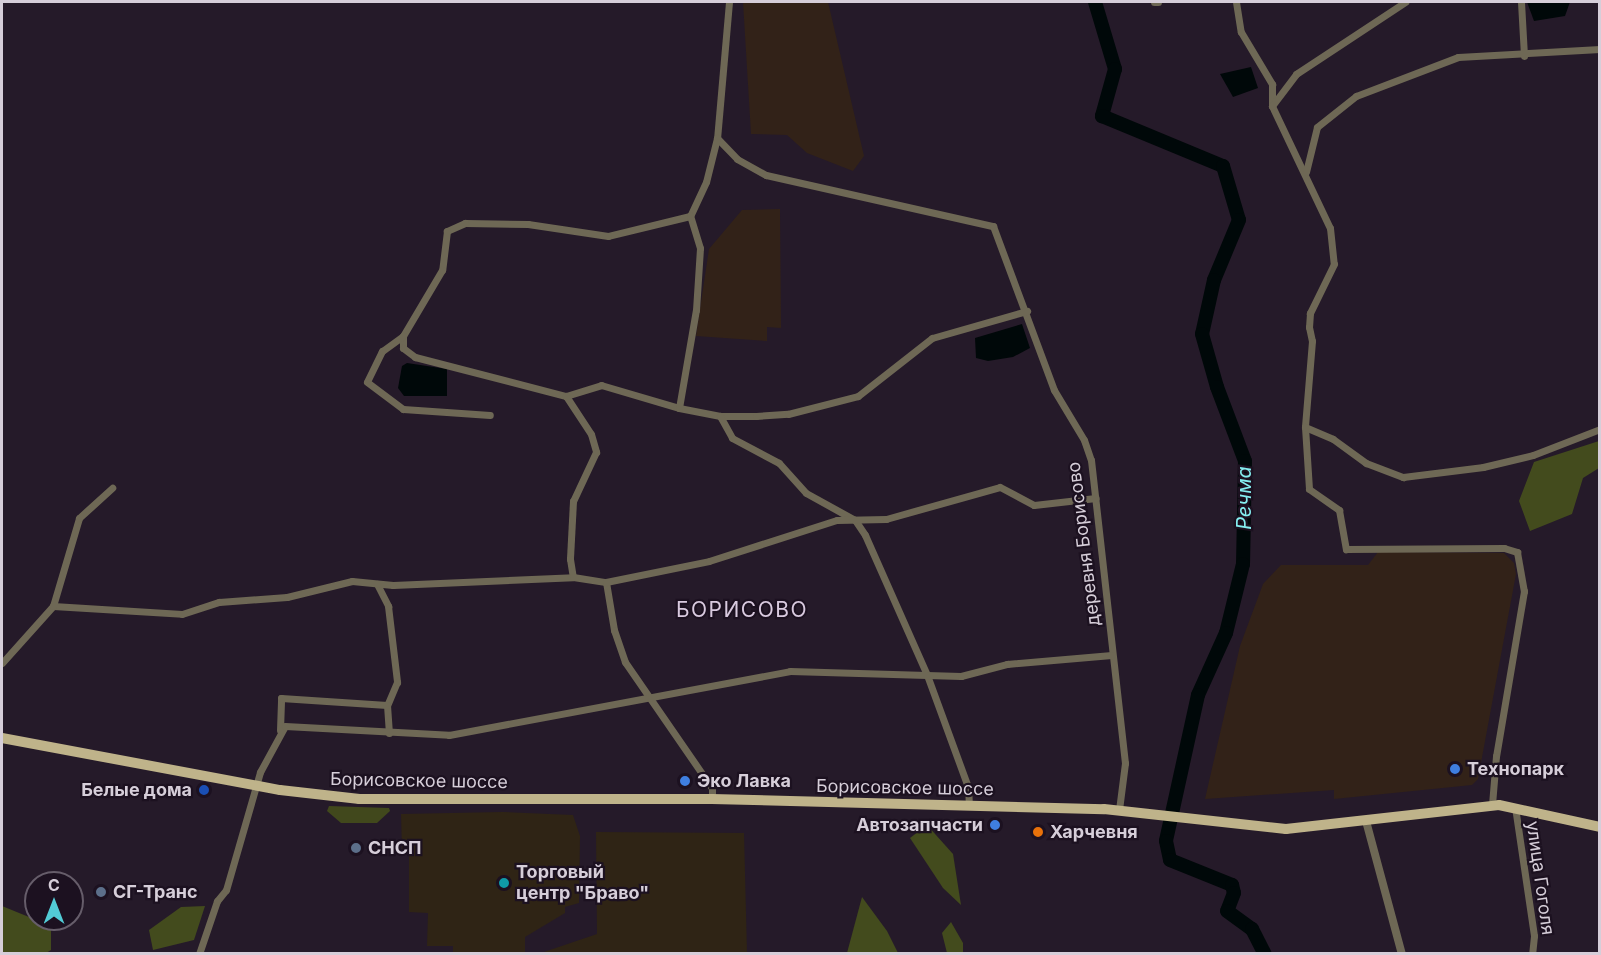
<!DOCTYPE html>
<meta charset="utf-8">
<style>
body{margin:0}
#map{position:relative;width:1601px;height:955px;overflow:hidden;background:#251a29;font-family:Inter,sans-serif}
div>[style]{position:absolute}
.commercial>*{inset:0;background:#2f2415}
.industrial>*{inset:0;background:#322218}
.green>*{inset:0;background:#41481c}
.forest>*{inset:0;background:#434b1d}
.water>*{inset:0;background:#000809}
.river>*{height:14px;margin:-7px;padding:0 7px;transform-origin:7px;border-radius:7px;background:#000809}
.minor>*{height:7px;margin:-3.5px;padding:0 3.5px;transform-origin:3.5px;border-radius:3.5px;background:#6e6855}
.tertiary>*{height:8px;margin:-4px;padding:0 4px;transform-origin:4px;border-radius:4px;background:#6e6855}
.primary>*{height:10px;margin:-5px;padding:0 5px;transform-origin:5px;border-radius:5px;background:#bfb38a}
.dots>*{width:16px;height:16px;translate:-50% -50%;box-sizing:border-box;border:3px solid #1c1120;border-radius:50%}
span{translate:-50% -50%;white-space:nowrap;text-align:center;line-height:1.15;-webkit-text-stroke:4.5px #1c1120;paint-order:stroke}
.street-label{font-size:18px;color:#d6ced9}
.poi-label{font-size:18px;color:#d6ced9;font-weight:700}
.left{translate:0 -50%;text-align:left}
.right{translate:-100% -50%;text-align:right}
.water-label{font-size:20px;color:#85eef0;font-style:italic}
.quarter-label{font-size:21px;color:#d9cadf;letter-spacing:1.5px}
.frame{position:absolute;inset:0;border:3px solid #d6ced9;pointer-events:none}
.north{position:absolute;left:24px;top:871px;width:60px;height:60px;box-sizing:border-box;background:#1c1120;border:2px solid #665d6a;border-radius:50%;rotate:0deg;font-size:16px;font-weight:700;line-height:24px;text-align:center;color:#d6ced9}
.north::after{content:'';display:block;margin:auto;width:21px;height:27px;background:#52ccd6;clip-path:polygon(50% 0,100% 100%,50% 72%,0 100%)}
</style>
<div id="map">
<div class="commercial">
<div style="clip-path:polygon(503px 812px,573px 815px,580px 836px,579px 903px,565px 907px,565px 913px,525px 937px,525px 953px,453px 953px,453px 946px,427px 946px,428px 913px,409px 912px,409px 852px,402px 851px,401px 814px)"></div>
<div style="clip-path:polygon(596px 832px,744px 833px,747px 953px,541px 953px,597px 934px)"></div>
</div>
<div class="industrial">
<div style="clip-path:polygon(743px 2px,828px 2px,864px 156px,853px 171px,807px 153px,787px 135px,751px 134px)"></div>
<div style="clip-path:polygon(780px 209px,781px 328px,767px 327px,767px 341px,696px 336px,709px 249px,742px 210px)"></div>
<div style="clip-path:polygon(1378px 552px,1504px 553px,1514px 563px,1516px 574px,1478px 779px,1472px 785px,1334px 799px,1334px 790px,1205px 799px,1240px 646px,1263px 584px,1281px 565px,1368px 565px)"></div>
</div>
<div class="green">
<div style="clip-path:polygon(329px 806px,389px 808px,390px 811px,377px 823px,341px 823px,327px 811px)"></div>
</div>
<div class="forest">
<div style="clip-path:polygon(1599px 441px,1599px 468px,1583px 478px,1572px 514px,1530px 531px,1519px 501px,1534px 462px)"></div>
<div style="clip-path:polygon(927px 825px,953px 854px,961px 905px,943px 888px,910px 838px)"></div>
<div style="clip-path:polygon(862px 897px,887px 931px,898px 953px,847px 953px)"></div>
<div style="clip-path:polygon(2px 906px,51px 926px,51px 950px,46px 953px,2px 953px)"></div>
<div style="clip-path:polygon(205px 906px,194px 940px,153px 950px,149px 930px,181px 907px)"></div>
<div style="clip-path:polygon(951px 922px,963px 943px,963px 953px,947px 953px,942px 933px)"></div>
</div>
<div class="water">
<div style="clip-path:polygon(1527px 2px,1570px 2px,1565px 16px,1534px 21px)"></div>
<div style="clip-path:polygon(1251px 67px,1258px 88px,1233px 97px,1220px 74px)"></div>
<div style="clip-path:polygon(1022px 324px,1030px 348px,1013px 357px,988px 361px,976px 358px,975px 338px)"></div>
<div style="clip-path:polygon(407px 363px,447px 369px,447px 396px,404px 396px,398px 388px,402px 366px)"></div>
</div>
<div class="river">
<div style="left:1095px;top:2px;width:70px;rotate:73.4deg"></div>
<div style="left:1115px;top:69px;width:49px;rotate:105.5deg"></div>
<div style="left:1102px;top:116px;width:131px;rotate:22.5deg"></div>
<div style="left:1223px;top:166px;width:56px;rotate:73.5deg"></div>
<div style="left:1239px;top:220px;width:65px;rotate:112.6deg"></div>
<div style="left:1214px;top:280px;width:55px;rotate:102.5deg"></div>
<div style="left:1202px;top:334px;width:55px;rotate:74.2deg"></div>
<div style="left:1217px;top:387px;width:79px;rotate:69.3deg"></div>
<div style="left:1245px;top:461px;width:103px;rotate:91.1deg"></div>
<div style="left:1243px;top:564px;width:71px;rotate:103.8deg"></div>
<div style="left:1226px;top:633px;width:68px;rotate:114.3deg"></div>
<div style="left:1198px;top:695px;width:149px;rotate:102.4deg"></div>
<div style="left:1166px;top:841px;width:19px;rotate:78deg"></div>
<div style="left:1170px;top:860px;width:67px;rotate:22deg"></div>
<div style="left:1232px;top:885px;width:8px;rotate:76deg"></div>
<div style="left:1234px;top:893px;width:19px;rotate:111deg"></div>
<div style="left:1227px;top:911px;width:31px;rotate:36deg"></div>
<div style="left:1252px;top:929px;width:28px;rotate:63deg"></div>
</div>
<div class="minor">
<div style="left:729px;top:2px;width:137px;rotate:95deg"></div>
<div style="left:717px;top:138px;width:29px;rotate:46deg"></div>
<div style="left:737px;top:159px;width:33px;rotate:29deg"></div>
<div style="left:766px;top:175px;width:233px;rotate:12.7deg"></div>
<div style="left:993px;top:226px;width:175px;rotate:69.6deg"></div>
<div style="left:1054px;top:390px;width:58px;rotate:59deg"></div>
<div style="left:1084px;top:440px;width:21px;rotate:71deg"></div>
<div style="left:1091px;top:460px;width:305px;rotate:83.6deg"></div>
<div style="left:1125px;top:763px;width:47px;rotate:97.3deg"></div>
<div style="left:1154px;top:2px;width:4px"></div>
<div style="left:1236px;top:2px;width:30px;rotate:81deg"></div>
<div style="left:1241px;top:32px;width:61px;rotate:59.2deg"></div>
<div style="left:1272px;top:84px;width:22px;rotate:90deg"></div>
<div style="left:1272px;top:106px;width:135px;rotate:64.6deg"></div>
<div style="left:1330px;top:228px;width:36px;rotate:84deg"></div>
<div style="left:1334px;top:264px;width:55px;rotate:116.1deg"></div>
<div style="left:1310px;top:313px;width:14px;rotate:94deg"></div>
<div style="left:1309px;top:327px;width:14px;rotate:78deg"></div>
<div style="left:1312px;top:341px;width:86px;rotate:94.7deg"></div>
<div style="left:1305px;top:427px;width:62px;rotate:86.3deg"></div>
<div style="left:1309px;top:489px;width:37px;rotate:35deg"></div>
<div style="left:1339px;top:510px;width:40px;rotate:80deg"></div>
<div style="left:1346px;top:549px;width:158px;rotate:-0.4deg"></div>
<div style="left:1504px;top:548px;width:14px;rotate:17deg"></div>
<div style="left:1517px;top:552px;width:40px;rotate:80deg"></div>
<div style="left:1524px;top:591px;width:167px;rotate:99.6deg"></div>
<div style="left:1496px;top:756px;width:49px;rotate:94.7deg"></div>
<div style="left:1521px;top:2px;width:54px;rotate:86.8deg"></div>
<div style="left:1272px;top:106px;width:40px;rotate:-53deg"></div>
<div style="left:1296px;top:74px;width:131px;rotate:-33.4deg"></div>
<div style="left:717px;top:138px;width:45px;rotate:104deg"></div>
<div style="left:706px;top:182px;width:38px;rotate:115deg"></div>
<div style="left:690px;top:216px;width:84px;rotate:166.3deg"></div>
<div style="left:608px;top:236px;width:81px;rotate:-171.5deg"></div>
<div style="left:528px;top:224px;width:63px;rotate:-179.1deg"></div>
<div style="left:465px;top:223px;width:20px;rotate:156deg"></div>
<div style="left:447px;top:231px;width:39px;rotate:97deg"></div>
<div style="left:442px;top:270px;width:77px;rotate:120.6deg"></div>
<div style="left:403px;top:336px;width:12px;rotate:90deg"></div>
<div style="left:403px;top:348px;width:15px;rotate:37deg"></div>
<div style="left:415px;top:357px;width:156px;rotate:14.5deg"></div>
<div style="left:566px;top:396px;width:37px;rotate:-17deg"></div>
<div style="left:601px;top:385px;width:81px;rotate:16.4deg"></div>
<div style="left:679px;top:408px;width:42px;rotate:11deg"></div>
<div style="left:720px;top:416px;width:36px"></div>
<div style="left:756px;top:416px;width:32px;rotate:-4deg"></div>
<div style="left:788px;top:414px;width:72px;rotate:-14.4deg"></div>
<div style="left:858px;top:396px;width:94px;rotate:-38.1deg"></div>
<div style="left:932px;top:338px;width:99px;rotate:-15.9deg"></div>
<div style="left:1306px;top:172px;width:46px;rotate:-76.3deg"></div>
<div style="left:1317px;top:127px;width:50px;rotate:-38.5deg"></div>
<div style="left:1356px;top:96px;width:109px;rotate:-20.9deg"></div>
<div style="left:1458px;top:57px;width:142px;rotate:-3.2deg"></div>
<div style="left:403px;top:336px;width:26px;rotate:144deg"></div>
<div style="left:382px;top:351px;width:34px;rotate:116deg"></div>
<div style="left:367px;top:382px;width:45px;rotate:36.9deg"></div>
<div style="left:403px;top:409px;width:87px;rotate:3.9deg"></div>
<div style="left:566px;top:396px;width:45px;rotate:56.7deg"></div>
<div style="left:591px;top:434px;width:19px;rotate:74deg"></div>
<div style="left:596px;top:452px;width:54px;rotate:115.1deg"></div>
<div style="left:573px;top:501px;width:58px;rotate:93deg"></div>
<div style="left:570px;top:559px;width:18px;rotate:81deg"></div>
<div style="left:679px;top:408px;width:99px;rotate:-80.2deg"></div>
<div style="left:696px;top:310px;width:62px;rotate:-86.3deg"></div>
<div style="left:700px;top:248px;width:34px;rotate:-107deg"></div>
<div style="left:720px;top:416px;width:25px;rotate:61deg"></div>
<div style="left:732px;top:438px;width:53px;rotate:28deg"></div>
<div style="left:779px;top:463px;width:40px;rotate:48deg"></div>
<div style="left:806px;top:493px;width:56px;rotate:28.9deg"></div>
<div style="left:855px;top:520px;width:18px;rotate:56deg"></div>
<div style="left:865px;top:535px;width:153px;rotate:66.1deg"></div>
<div style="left:927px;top:675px;width:119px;rotate:69.9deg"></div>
<div style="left:968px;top:787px;width:19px;rotate:87deg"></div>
<div style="left:1305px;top:427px;width:30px;rotate:23deg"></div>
<div style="left:1333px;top:439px;width:41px;rotate:36deg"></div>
<div style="left:1366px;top:463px;width:40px;rotate:21deg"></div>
<div style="left:1403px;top:477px;width:81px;rotate:-7.1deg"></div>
<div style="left:1483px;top:467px;width:51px;rotate:-13.5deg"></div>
<div style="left:1533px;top:455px;width:72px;rotate:-21.2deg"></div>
<div style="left:606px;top:582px;width:49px;rotate:80.5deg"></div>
<div style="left:614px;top:630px;width:34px;rotate:71deg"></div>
<div style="left:625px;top:662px;width:153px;rotate:55.4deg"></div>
<div style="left:712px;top:788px;width:11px;rotate:90deg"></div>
<div style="left:377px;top:584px;width:25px;rotate:63deg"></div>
<div style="left:388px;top:606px;width:77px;rotate:83.2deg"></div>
<div style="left:397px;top:682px;width:25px;rotate:113deg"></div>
<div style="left:387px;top:705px;width:28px;rotate:86deg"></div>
<div style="left:53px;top:606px;width:129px;rotate:3.5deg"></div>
<div style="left:182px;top:614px;width:39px;rotate:-18deg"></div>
<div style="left:219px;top:602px;width:68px;rotate:-4.2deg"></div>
<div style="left:287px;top:597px;width:67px;rotate:-13.8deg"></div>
<div style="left:352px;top:581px;width:41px;rotate:5.6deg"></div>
<div style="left:393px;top:585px;width:180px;rotate:-2.5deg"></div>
<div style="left:573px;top:577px;width:33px;rotate:9deg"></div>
<div style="left:606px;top:582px;width:105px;rotate:-11.5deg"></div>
<div style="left:709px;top:561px;width:134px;rotate:-17.8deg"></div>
<div style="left:837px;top:520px;width:49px;rotate:-1.2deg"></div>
<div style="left:886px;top:519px;width:118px;rotate:-15.7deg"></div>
<div style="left:1000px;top:487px;width:38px;rotate:28deg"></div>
<div style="left:1034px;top:505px;width:62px;rotate:-6.4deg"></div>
<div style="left:2px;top:663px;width:76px;rotate:-48.2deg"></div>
<div style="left:53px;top:606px;width:92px;rotate:-73.5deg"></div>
<div style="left:79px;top:518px;width:45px;rotate:-42.3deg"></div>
<div style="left:280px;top:730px;width:32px;rotate:-88deg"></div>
<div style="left:281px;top:698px;width:106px;rotate:3.8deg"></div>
<div style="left:1515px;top:807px;width:130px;rotate:81.6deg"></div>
<div style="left:1534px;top:936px;width:18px;rotate:96deg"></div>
<div style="left:199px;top:954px;width:56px;rotate:-71.2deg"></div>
<div style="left:217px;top:901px;width:14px;rotate:-51deg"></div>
<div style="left:226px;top:890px;width:123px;rotate:-73.9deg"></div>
<div style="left:260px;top:772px;width:52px;rotate:-61.5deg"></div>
<div style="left:285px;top:726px;width:164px;rotate:3.1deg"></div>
<div style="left:449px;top:735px;width:347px;rotate:-10.6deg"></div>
<div style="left:790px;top:671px;width:171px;rotate:1.7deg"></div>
<div style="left:961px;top:676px;width:48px;rotate:-14.6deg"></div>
<div style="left:1007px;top:664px;width:105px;rotate:-4.9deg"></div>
</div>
<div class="tertiary">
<div style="left:1366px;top:821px;width:138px;rotate:74.9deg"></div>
</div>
<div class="primary">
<div style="left:2px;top:738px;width:283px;rotate:10.6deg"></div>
<div style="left:280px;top:790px;width:80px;rotate:6.5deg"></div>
<div style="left:359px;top:799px;width:353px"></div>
<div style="left:712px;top:799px;width:392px;rotate:1.5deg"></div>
<div style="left:1104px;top:809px;width:183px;rotate:6.3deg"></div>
<div style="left:1286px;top:829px;width:214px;rotate:-6.4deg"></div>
<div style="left:1499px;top:805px;width:103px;rotate:12.3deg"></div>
</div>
<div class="dots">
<div style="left:1455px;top:769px;background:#3f7fe0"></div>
<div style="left:685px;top:781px;background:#3f7fe0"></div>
<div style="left:204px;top:790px;background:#1a4fb4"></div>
<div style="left:995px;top:825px;background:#3f7fe0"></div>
<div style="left:1038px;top:832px;background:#e8710a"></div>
<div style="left:356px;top:848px;background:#5c6f8a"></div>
<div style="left:504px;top:883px;background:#0f9aa8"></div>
<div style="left:101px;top:892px;background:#5c6f8a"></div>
</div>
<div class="street-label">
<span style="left:1084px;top:544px;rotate:-97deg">деревня Борисово</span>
<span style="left:419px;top:781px;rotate:1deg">Борисовское шоссе</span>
<span style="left:905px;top:788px;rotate:1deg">Борисовское шоссе</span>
<span style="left:1540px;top:878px;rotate:82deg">улица Гоголя</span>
</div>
<div class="poi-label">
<span class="left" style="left:1467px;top:769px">Технопарк</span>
<span class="left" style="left:697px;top:781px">Эко Лавка</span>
<span class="right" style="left:192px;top:790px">Белые дома</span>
<span class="right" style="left:983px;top:825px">Автозапчасти</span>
<span class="left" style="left:1050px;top:832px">Харчевня</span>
<span class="left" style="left:368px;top:848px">СНСП</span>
<span class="left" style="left:516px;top:883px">Торговый<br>центр "Браво"</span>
<span class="left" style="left:113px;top:892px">СГ-Транс</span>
</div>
<div class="water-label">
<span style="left:1244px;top:498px;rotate:-90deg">Речма</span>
</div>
<div class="quarter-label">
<span style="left:742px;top:610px">БОРИСОВО</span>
</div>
<div class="frame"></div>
<div class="north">С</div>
</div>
